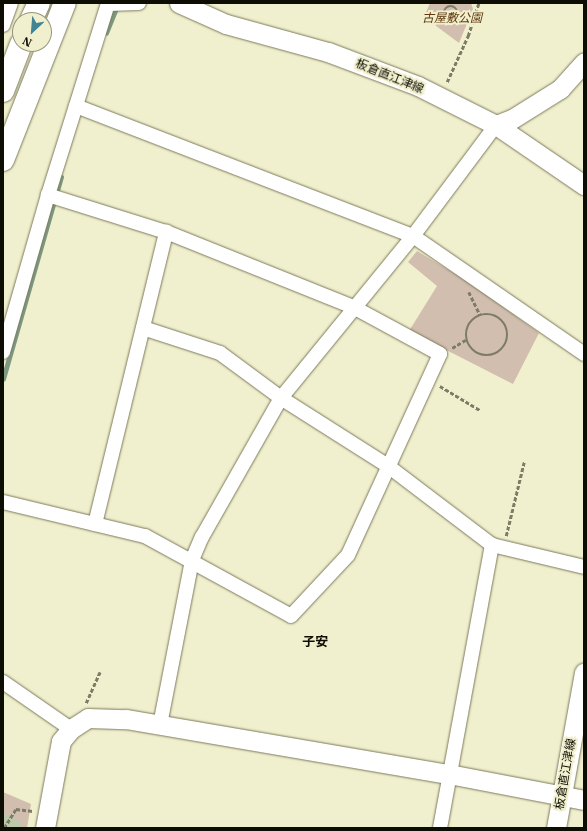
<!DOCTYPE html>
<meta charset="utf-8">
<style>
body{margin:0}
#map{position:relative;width:587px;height:831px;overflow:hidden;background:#f1f0ce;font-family:"IBM Plex Serif","Noto Sans JP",serif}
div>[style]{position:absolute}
.green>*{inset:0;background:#d2beae}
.stream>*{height:4.5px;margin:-2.25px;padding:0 2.25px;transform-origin:2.25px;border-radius:2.25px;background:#7e9a82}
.building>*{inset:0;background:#bccaab}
.path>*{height:2.5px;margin-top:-1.25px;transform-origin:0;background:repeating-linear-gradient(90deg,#7d7c66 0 4px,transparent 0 6px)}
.path>.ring{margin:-1.25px;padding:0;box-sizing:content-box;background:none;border:2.5px solid #7d7c66;border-radius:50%}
.roads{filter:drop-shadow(0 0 1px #7b795b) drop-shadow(0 0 1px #7b795b)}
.street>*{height:14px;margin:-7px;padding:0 7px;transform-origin:7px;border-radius:7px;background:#fff}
.secondary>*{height:19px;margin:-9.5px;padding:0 9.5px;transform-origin:9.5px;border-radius:9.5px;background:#fff}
.highway>*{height:22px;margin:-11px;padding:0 11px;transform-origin:11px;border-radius:11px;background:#fff}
span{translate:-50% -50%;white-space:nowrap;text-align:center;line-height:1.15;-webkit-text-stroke:4px #f1f0ce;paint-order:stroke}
.park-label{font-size:12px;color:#5f380f;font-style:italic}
.street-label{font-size:12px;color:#0e0d03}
.neighbourhood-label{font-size:13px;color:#0e0d03;font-weight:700}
.frame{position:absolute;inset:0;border:4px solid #0e0d03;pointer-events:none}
.north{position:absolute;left:12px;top:12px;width:40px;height:40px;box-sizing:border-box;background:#f1f0ce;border:1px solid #96957d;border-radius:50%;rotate:206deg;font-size:11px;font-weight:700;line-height:16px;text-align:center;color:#0e0d03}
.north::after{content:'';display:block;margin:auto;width:14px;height:18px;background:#418494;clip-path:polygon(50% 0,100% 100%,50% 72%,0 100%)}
</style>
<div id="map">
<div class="green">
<div style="clip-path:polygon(430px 3px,471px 3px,473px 9px,459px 43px,424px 17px)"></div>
<div style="clip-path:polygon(417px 251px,467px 281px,539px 333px,513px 384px,409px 331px,437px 286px,408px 262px)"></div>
<div style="clip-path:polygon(3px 792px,31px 804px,27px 828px,3px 828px)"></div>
</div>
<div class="stream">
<div style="left:106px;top:33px;width:29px;rotate:-68deg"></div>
<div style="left:3px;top:379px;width:210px;rotate:-74deg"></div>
</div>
<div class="building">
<div style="clip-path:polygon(3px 812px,22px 823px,19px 828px,3px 828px)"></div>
</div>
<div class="path">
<div class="ring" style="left:444px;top:6px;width:11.5px;height:11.5px"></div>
<div style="left:457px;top:18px;width:11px;rotate:27deg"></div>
<div style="left:447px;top:82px;width:51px;rotate:-65.5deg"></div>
<div style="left:468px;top:36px;width:35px;rotate:-72deg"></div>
<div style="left:469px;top:292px;width:25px;rotate:64deg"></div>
<div class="ring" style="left:466px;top:314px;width:39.5px;height:39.5px"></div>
<div style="left:452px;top:348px;width:17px;rotate:-31deg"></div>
<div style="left:440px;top:386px;width:47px;rotate:31deg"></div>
<div style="left:506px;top:536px;width:76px;rotate:-76.3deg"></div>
<div style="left:86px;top:703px;width:34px;rotate:-66deg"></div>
<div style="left:4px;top:828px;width:22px;rotate:-58deg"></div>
<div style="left:16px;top:809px;width:17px;rotate:7deg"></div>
</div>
<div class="roads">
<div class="street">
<div style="left:3px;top:25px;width:23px;rotate:-70deg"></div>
<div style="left:76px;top:106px;width:361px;rotate:21.1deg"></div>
<div style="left:413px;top:236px;width:208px;rotate:34.6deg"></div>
<div style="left:143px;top:328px;width:81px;rotate:18deg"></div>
<div style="left:220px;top:353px;width:76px;rotate:36.4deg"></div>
<div style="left:281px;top:398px;width:127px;rotate:32.4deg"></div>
<div style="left:388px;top:466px;width:131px;rotate:37.2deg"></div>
<div style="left:492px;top:545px;width:95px;rotate:13.4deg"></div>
<div style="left:3px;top:352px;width:163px;rotate:-74deg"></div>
<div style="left:48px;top:195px;width:200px;rotate:-72.6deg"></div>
<div style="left:108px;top:4px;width:31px;rotate:-2deg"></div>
<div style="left:3px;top:502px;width:146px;rotate:13.5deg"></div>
<div style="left:145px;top:536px;width:166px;rotate:28.7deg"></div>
<div style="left:291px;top:616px;width:83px;rotate:-46.9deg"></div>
<div style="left:348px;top:555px;width:221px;rotate:-65.4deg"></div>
<div style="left:440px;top:354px;width:99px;rotate:-151.6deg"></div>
<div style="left:353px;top:307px;width:201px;rotate:-158.1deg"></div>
<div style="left:166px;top:232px;width:124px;rotate:-162.6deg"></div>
<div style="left:95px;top:524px;width:301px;rotate:-76.3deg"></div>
<div style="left:3px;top:682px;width:83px;rotate:34.7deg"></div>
<div style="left:160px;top:725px;width:168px;rotate:-79deg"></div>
<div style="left:192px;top:560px;width:25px;rotate:-67deg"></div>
<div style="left:202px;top:537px;width:160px;rotate:-60.4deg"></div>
<div style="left:281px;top:398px;width:209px;rotate:-50.8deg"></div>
<div style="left:413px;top:236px;width:139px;rotate:-53.2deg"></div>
<div style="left:440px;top:828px;width:288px;rotate:-79.6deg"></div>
</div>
<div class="secondary">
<div style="left:179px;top:3px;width:51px;rotate:24.1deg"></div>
<div style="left:226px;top:24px;width:106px;rotate:15.4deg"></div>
<div style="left:328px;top:52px;width:96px;rotate:20.7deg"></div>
<div style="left:418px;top:86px;width:87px;rotate:26.6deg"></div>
<div style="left:496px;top:125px;width:107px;rotate:34.3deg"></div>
<div style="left:496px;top:125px;width:17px;rotate:-21deg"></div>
<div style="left:512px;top:119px;width:57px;rotate:-32deg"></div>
<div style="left:560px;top:89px;width:36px;rotate:-48deg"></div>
<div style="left:45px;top:828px;width:88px;rotate:-79.6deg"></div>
<div style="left:61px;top:741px;width:16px;rotate:-50deg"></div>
<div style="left:71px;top:729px;width:20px;rotate:-33deg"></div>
<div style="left:88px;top:718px;width:38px;rotate:2deg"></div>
<div style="left:126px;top:719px;width:328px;rotate:9.7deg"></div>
<div style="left:449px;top:774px;width:137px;rotate:10.9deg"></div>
<div style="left:556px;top:828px;width:158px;rotate:-79.8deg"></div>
</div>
<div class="highway">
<div style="left:31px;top:20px;width:19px;rotate:-65deg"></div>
<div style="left:3px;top:91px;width:50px;rotate:-69deg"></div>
<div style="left:3px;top:160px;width:169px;rotate:-68.5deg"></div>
</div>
</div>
<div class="park-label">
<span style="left:452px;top:18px">古屋敷公園</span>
</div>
<div class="street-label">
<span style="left:390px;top:76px;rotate:22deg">板倉直江津線</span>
<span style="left:565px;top:774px;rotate:-80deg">板倉直江津線</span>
</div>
<div class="neighbourhood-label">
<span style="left:315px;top:642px">子安</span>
</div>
<div class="frame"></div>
<div class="north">N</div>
</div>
